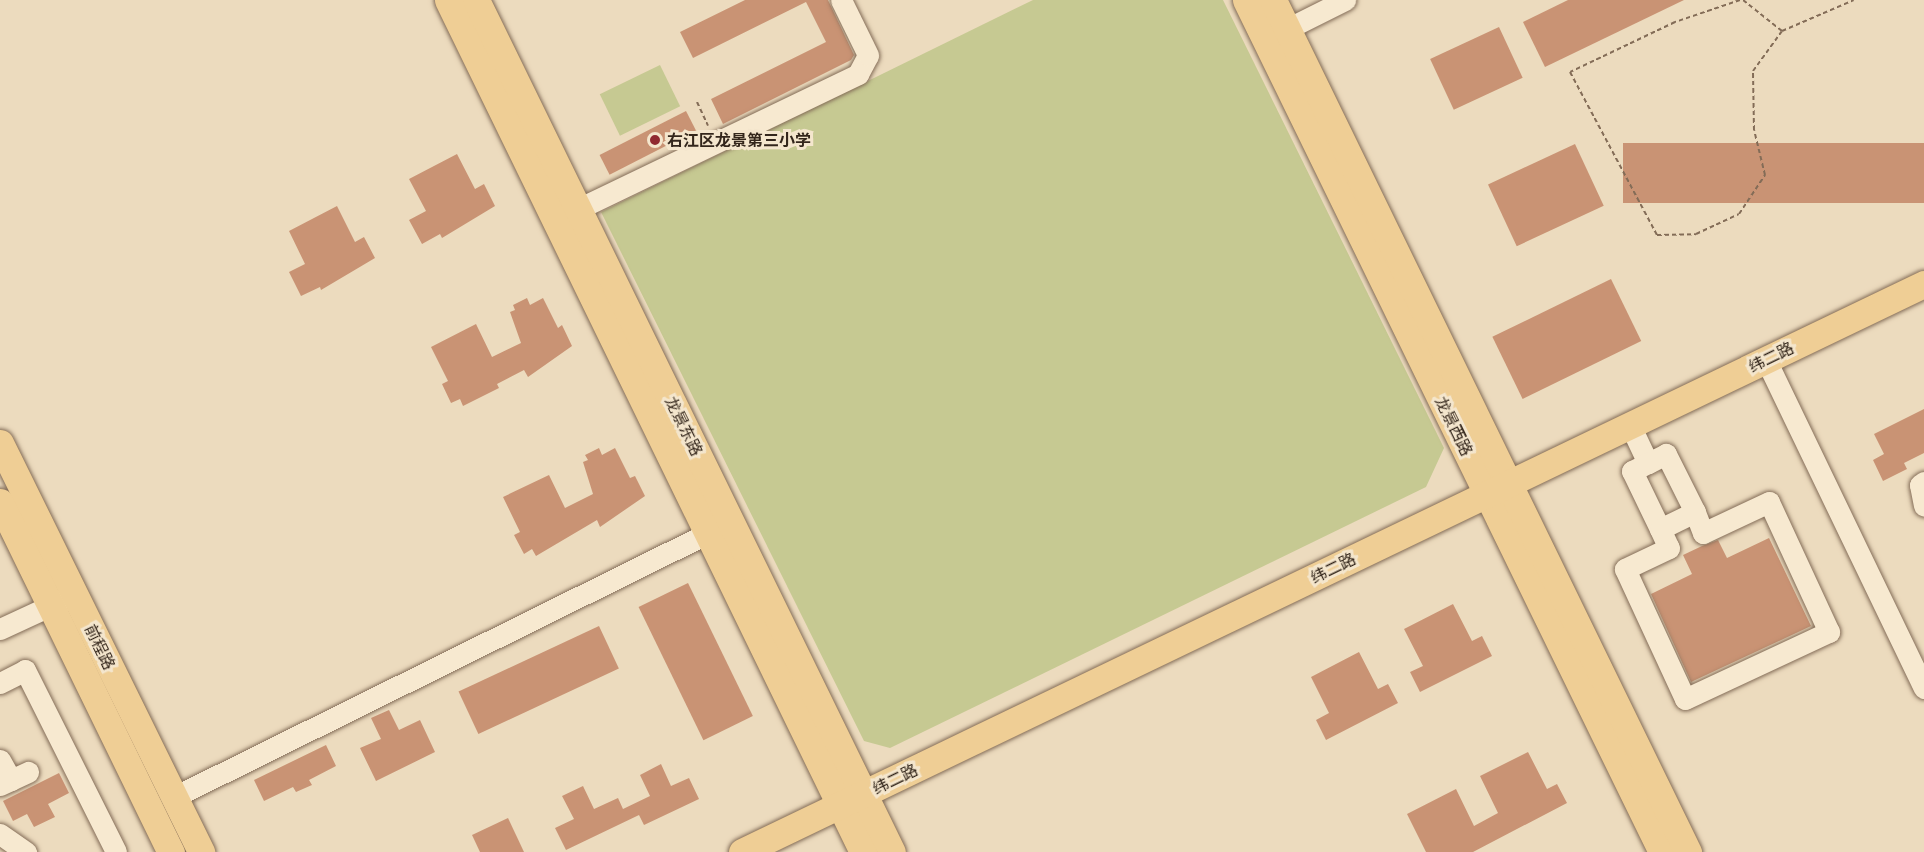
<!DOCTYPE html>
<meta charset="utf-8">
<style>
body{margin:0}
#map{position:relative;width:1924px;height:852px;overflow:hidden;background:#ecdbbe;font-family:"IBM Plex Serif","Noto Sans SC",serif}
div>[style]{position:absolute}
.green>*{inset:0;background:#c6c992;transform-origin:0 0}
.building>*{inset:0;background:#c99374;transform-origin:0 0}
.path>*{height:2px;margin-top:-1px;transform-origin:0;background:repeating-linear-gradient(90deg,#836c57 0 4.5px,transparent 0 7.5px)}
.roads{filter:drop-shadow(0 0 2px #836c57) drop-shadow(0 0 2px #836c57)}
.minor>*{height:21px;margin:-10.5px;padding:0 10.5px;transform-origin:10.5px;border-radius:10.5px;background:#f7e9d0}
.major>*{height:27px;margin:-13.5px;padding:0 13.5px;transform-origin:13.5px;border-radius:13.5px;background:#efce95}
.dots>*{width:16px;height:16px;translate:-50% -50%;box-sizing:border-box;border:3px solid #f4e6cd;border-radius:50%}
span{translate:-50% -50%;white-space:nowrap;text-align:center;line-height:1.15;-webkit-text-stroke:6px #f4e6cd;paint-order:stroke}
.poi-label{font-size:16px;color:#33261b;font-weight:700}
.left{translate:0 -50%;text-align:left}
.street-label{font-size:16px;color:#33261b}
</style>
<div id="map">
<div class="green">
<div style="clip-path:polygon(1033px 0,1223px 0,1444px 448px,1426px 487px,890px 748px,864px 741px,601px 212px)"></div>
<div style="left:660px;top:65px;width:46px;height:67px;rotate:64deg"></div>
</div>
<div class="building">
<div style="clip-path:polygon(745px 0,828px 0,854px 55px,851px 60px,723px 124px,711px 99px,826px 42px,806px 2px,693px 58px,680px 32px)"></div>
<div style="clip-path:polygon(1568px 0,1684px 0,1545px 67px,1523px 22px)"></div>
<div style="left:1499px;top:27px;width:56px;height:76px;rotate:65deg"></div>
<div style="left:686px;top:111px;width:22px;height:97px;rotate:63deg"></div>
<div style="left:1924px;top:143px;width:60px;height:301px;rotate:90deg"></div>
<div style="left:1575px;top:144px;width:68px;height:96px;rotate:65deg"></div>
<div style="clip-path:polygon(457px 154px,475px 189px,484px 184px,495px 206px,442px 238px,440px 234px,422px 244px,409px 220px,426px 211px,409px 179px)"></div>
<div style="clip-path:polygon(337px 206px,355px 242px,364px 237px,375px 258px,321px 290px,320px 287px,301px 296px,289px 272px,305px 264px,289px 231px)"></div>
<div style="left:1611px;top:279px;width:69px;height:132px;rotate:64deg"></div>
<div style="clip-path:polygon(527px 298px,530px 305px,543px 298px,558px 328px,562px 325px,572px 346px,528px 377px,524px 370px,497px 384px,499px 388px,463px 406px,460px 399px,451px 403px,442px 384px,448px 381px,431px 347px,476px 324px,492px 357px,521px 343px,510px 312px,515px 310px,513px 305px)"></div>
<div style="clip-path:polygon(1924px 409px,1924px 453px,1904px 463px,1907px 469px,1883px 481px,1873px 460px,1884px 454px,1874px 434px)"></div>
<div style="clip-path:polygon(599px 448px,602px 455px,615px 448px,630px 478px,635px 476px,645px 496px,600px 527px,597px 520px,536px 556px,532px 549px,524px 554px,514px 535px,520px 532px,503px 497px,549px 475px,565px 508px,593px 494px,583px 462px,588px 460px,585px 455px)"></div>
<div style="clip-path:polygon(1769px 538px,1811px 626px,1691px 682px,1651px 594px,1692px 574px,1683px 555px,1702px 546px,1718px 540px,1727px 558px)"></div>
<div style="left:688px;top:583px;width:148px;height:55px;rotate:64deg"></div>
<div style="clip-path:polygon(1453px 604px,1472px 641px,1482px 636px,1492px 656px,1420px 692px,1410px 672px,1423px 666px,1404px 629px)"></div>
<div style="left:599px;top:626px;width:47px;height:155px;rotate:65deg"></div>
<div style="clip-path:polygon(1359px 652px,1378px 689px,1388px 684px,1398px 703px,1326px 740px,1316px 720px,1329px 713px,1311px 677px)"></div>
<div style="clip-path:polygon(389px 710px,399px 730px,420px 720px,435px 752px,376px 781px,360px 748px,381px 739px,371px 718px)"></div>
<div style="clip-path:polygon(326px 745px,336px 766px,309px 780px,312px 785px,296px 792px,293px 787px,264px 801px,254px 780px)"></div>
<div style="clip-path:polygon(1528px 752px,1547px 789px,1557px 784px,1567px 803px,1473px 852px,1426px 852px,1407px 814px,1456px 789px,1474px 826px,1498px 813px,1480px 776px)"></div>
<div style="clip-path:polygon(661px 764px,671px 786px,689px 778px,699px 799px,644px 825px,639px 815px,566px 850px,555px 828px,574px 819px,562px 796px,583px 786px,594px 809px,618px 798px,623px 809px,650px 796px,640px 775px)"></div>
<div style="clip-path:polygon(59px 773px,69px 793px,48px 804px,55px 817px,34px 827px,27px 814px,13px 821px,3px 801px)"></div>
<div style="clip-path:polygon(508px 818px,524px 852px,480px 852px,472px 835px)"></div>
</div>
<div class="path">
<div style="left:1740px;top:0;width:69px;rotate:161.3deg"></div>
<div style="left:1675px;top:22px;width:116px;rotate:154.5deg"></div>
<div style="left:1570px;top:72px;width:185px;rotate:61.9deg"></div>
<div style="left:1657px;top:235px;width:39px;rotate:-1deg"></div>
<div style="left:1696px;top:234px;width:47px;rotate:-24.9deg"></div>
<div style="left:1739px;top:214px;width:47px;rotate:-56.3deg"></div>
<div style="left:1765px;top:175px;width:46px;rotate:-103.7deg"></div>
<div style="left:1754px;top:130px;width:59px;rotate:-91deg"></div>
<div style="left:1753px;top:71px;width:49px;rotate:-54.1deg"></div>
<div style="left:1782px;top:31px;width:78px;rotate:-23.3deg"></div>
<div style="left:1743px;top:0;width:50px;rotate:38.5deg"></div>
<div style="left:697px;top:102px;width:26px;rotate:65deg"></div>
</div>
<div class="roads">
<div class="minor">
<div style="left:1287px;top:29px;width:65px;rotate:-26.6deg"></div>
<div style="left:578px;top:209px;width:311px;rotate:-25.7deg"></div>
<div style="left:858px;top:74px;width:21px;rotate:-62deg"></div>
<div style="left:868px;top:55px;width:61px;rotate:-116.1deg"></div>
<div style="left:1766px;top:360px;width:364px;rotate:64.3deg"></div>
<div style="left:1630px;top:425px;width:42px;rotate:64.7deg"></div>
<div style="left:1648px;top:463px;width:18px;rotate:153deg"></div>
<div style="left:1632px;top:471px;width:64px;rotate:64.2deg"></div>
<div style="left:1660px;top:529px;width:39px;rotate:-26deg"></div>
<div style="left:1695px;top:512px;width:65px;rotate:-116.6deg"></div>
<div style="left:1666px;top:454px;width:20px;rotate:153deg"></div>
<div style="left:1924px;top:482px;width:5px;rotate:143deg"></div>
<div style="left:1920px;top:485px;width:21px;rotate:79deg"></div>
<div style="left:1660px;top:529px;width:21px;rotate:65deg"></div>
<div style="left:1669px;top:548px;width:49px;rotate:154.5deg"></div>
<div style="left:1625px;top:569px;width:143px;rotate:65.2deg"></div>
<div style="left:1685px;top:699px;width:159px;rotate:-25deg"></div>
<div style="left:1829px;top:632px;width:143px;rotate:-114.8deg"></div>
<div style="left:1769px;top:502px;width:73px;rotate:154.8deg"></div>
<div style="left:1703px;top:533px;width:22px;rotate:-111deg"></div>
<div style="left:0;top:629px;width:72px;rotate:-24.8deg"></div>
<div style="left:0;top:683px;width:28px;rotate:-27deg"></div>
<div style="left:25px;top:670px;width:203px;rotate:63.4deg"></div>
<div style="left:0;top:760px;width:23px;rotate:61deg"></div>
<div style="left:0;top:785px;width:31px;rotate:-25deg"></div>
<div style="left:174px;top:797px;width:596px;rotate:-26.31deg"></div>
<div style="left:0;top:834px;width:32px;rotate:35deg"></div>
</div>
<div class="major">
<div style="left:448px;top:0;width:948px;rotate:64.03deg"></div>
<div style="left:476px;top:0;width:948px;rotate:63.98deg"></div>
<div style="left:1246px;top:0;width:948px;rotate:63.98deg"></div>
<div style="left:1273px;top:0;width:948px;rotate:64.03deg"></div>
<div style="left:0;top:443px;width:456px;rotate:63.8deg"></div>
<div style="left:0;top:502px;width:390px;rotate:64deg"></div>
<div style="left:742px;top:852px;width:1311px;rotate:-25.67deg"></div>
</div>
</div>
<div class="dots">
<div style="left:655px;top:140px;background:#902930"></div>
</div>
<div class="poi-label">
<span class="left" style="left:667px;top:140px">右江区龙景第三小学</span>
</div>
<div class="street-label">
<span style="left:1771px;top:357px;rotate:-26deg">纬二路</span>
<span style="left:684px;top:426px;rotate:64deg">龙景东路</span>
<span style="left:1454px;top:426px;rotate:64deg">龙景西路</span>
<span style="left:1333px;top:568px;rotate:-26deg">纬二路</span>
<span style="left:100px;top:647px;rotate:64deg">前程路</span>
<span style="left:895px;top:779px;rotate:-26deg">纬二路</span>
</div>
</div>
